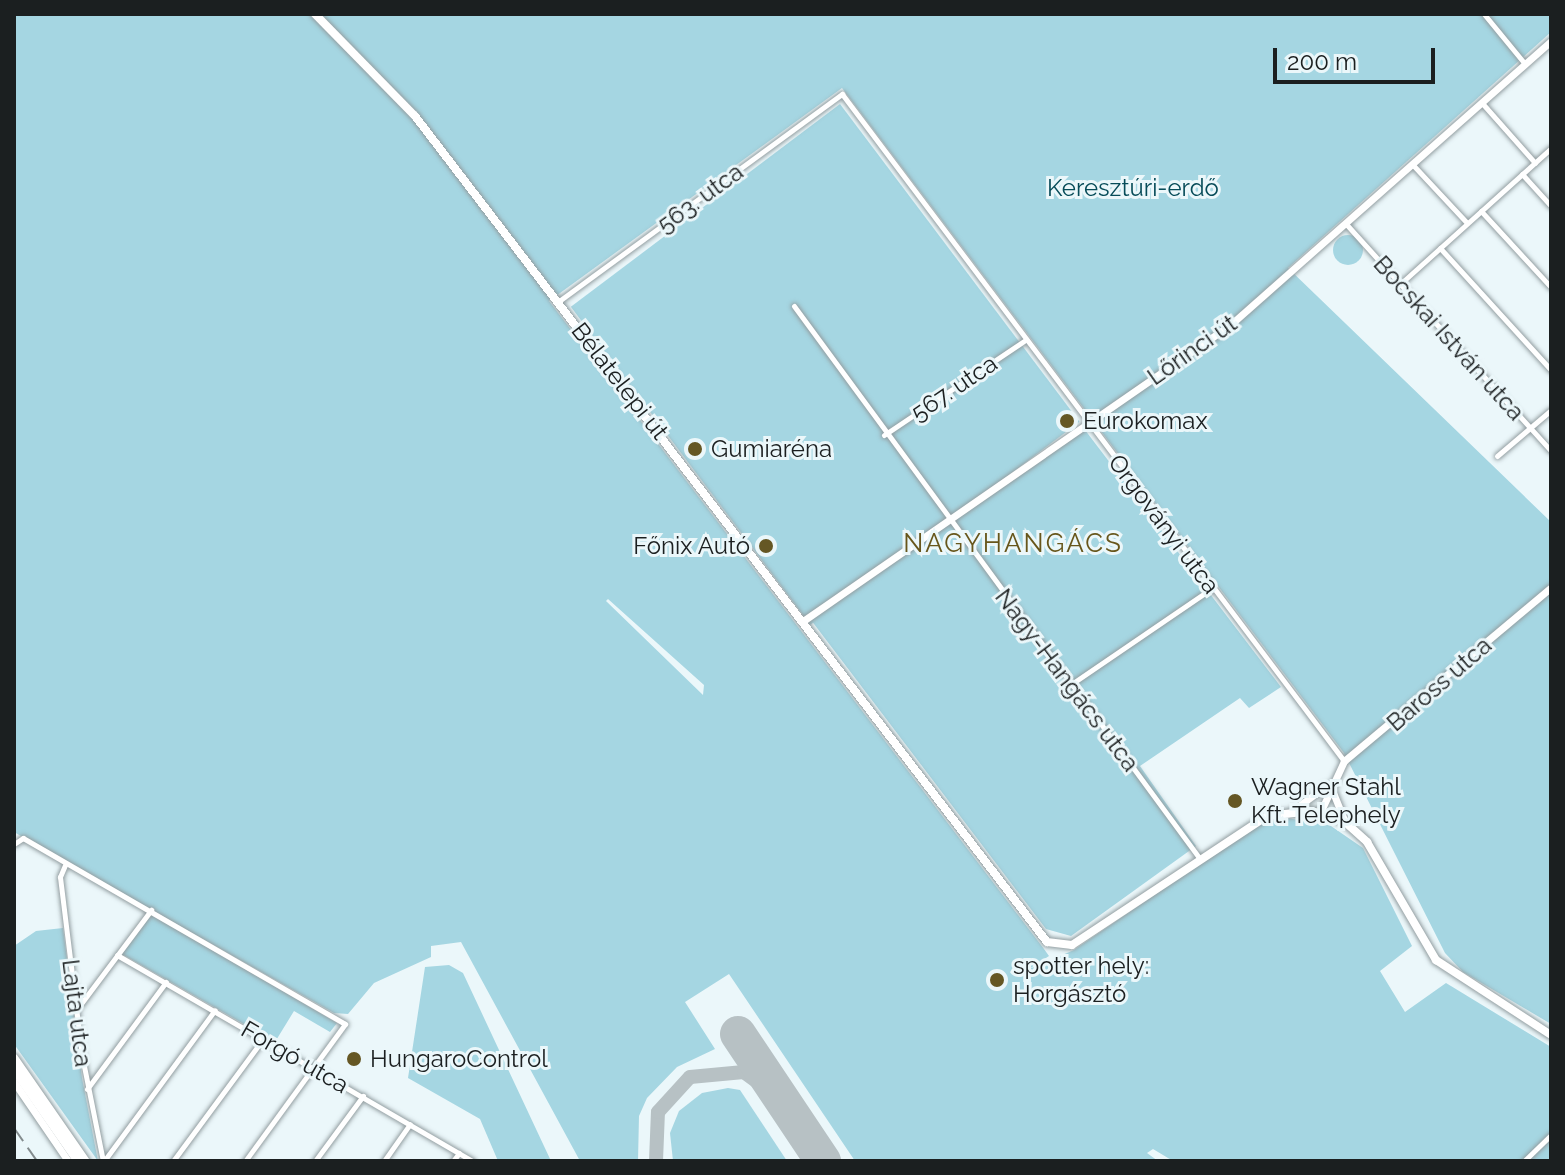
<!DOCTYPE html>
<meta charset="utf-8">
<style>
body{margin:0}
#map{position:relative;width:1565px;height:1175px;overflow:hidden;background:#ebf7fa;font-family:Raleway,sans-serif}
div>[style]{position:absolute}
.green>*{inset:0;background:#a5d6e2;transform-origin:0 0}
.round{border-radius:50%}
.taxiway>*{height:14px;margin:-7px;padding:0 7px;transform-origin:7px;border-radius:7px;background:#b7c1c4}
.runway>*{height:36px;margin:-18px;padding:0 18px;transform-origin:18px;border-radius:18px;background:#b7c1c4}
.roads{filter:drop-shadow(0 0 2px #939ea1) drop-shadow(0 0 2px #939ea1)}
.minor>*{height:5px;margin:-2.5px;padding:0 2.5px;transform-origin:2.5px;border-radius:2.5px;background:#fff}
.tertiary>*{height:7px;margin:-3.5px;padding:0 3.5px;transform-origin:3.5px;border-radius:3.5px;background:#fff}
.secondary>*{height:8px;margin:-4px;padding:0 4px;transform-origin:4px;border-radius:4px;background:#fff}
.primary>*{height:9px;margin:-4.5px;padding:0 4.5px;transform-origin:4.5px;border-radius:4.5px;background:#fff}
.rail>*{height:2px;margin-top:-1px;transform-origin:0;background:repeating-linear-gradient(90deg,#838b8d 0 16px,transparent 0 24px)}
.dots>*{width:22px;height:22px;translate:-50% -50%;box-sizing:border-box;border:4px solid #ebf7fa;border-radius:50%}
span{translate:-50% -50%;white-space:nowrap;text-align:center;line-height:1.15;-webkit-text-stroke:6px #ebf7fa;paint-order:stroke}
.park-label{font-size:24px;color:#074c59}
.street-label{font-size:24px;color:#1b1f20}
.poi-label{font-size:24px;color:#1b1f20}
.left{translate:0 -50%;text-align:left}
.right{translate:-100% -50%;text-align:right}
.neighbourhood-label{font-size:26px;color:#67561b;letter-spacing:2px}
.frame{position:absolute;inset:0;border:16px solid #1b1f20;pointer-events:none}
.scale{position:absolute;left:1273px;top:48px;width:162px;height:36px;box-sizing:border-box;border:4px solid #1b1f20;border-top:0;padding-left:10px;font-size:24px;line-height:28px;white-space:nowrap;color:#1b1f20;-webkit-text-stroke:6px #ebf7fa;paint-order:stroke}
</style>
<div id="map">
<div class="green">
<div style="clip-path:polygon(evenodd,14px 14px,1551px 14px,1551px 32px,1288px 268px,1551px 522px,1551px 1024px,1463px 972px,1445px 953px,1344px 753px,842px 88px,549px 301px,1044px 949px,1049px 956px,1029px 969px,1074px 950px,1258px 824px,1286px 818px,1328px 824px,1363px 848px,1412px 946px,1380px 971px,1405px 1012px,1446px 983px,1551px 1047px,1551px 1161px,1173px 1161px,1153px 1149px,1147px 1153px,1158px 1161px,855px 1161px,729px 974px,685px 1002px,715px 1049px,677px 1067px,647px 1098px,639px 1116px,638px 1161px,580px 1161px,461px 942px,431px 946px,431px 957px,374px 983px,348px 1014px,334px 1013px,14px 832px,14px 14px,608px 599px,704px 685px,703px 695px,606px 601px,608px 599px)"></div>
<div style="left:840px;top:104px;width:398px;height:337px;rotate:53deg"></div>
<div class="round" style="left:1333px;top:235px;width:30px;height:30px"></div>
<div style="clip-path:polygon(1085px 430px,1281px 687px,1249px 708px,1240px 698px,1140px 766px,1196px 846px,1071px 936px,1046px 929px,811px 620px)"></div>
<div style="clip-path:polygon(151px 914px,337px 1023px,330px 1032px,294px 1011px,275px 1042px,122px 954px)"></div>
<div style="clip-path:polygon(63px 928px,82px 1078px,98px 1161px,14px 1044px,14px 946px,36px 931px)"></div>
<div style="clip-path:polygon(449px 965px,463px 973px,551px 1161px,498px 1161px,480px 1119px,408px 1078px,425px 967px)"></div>
<div style="clip-path:polygon(728px 1088px,740px 1090px,787px 1161px,673px 1161px,670px 1133px,679px 1111px,702px 1093px)"></div>
</div>
<div class="taxiway">
<div style="left:656px;top:1161px;width:49px;rotate:-87.7deg"></div>
<div style="left:658px;top:1112px;width:47px;rotate:-47.6deg"></div>
<div style="left:690px;top:1077px;width:54px;rotate:-5.3deg"></div>
<div style="left:744px;top:1072px;width:47px;rotate:36.4deg"></div>
</div>
<div class="runway">
<div style="left:738px;top:1034px;width:153px;rotate:56.2deg"></div>
</div>
<div class="roads">
<div class="minor">
<div style="left:1484px;top:14px;width:65px;rotate:50.6deg"></div>
<div style="left:1482px;top:103px;width:80px;rotate:48.5deg"></div>
<div style="left:1413px;top:165px;width:79px;rotate:47deg"></div>
<div style="left:1522px;top:174px;width:43px;rotate:47.8deg"></div>
<div style="left:1481px;top:211px;width:103px;rotate:47.4deg"></div>
<div style="left:1347px;top:225px;width:304px;rotate:47.9deg"></div>
<div style="left:1440px;top:248px;width:165px;rotate:47.7deg"></div>
<div style="left:1399px;top:285px;width:205px;rotate:-42deg"></div>
<div style="left:559px;top:301px;width:351px;rotate:-36.2deg"></div>
<div style="left:842px;top:94px;width:835px;rotate:53.03deg"></div>
<div style="left:794px;top:306px;width:686px;rotate:53.71deg"></div>
<div style="left:884px;top:435px;width:169px;rotate:-33.9deg"></div>
<div style="left:1497px;top:456px;width:71px;rotate:-40.4deg"></div>
<div style="left:1070px;top:685px;width:172px;rotate:-34.3deg"></div>
<div style="left:14px;top:844px;width:11px;rotate:-34deg"></div>
<div style="left:23px;top:838px;width:372px;rotate:30deg"></div>
<div style="left:345px;top:1024px;width:170px;rotate:126.1deg"></div>
<div style="left:65px;top:865px;width:13px;rotate:113deg"></div>
<div style="left:60px;top:877px;width:180px;rotate:83deg"></div>
<div style="left:82px;top:1056px;width:107px;rotate:78.7deg"></div>
<div style="left:117px;top:955px;width:411px;rotate:30.1deg"></div>
<div style="left:77px;top:1009px;width:124px;rotate:-53.2deg"></div>
<div style="left:87px;top:1089px;width:133px;rotate:-53.6deg"></div>
<div style="left:104px;top:1161px;width:187px;rotate:-53.7deg"></div>
<div style="left:173px;top:1161px;width:152px;rotate:-53.6deg"></div>
<div style="left:315px;top:1161px;width:81px;rotate:-53.6deg"></div>
<div style="left:384px;top:1161px;width:45px;rotate:-54.9deg"></div>
<div style="left:453px;top:1161px;width:10px;rotate:-53deg"></div>
<div style="left:1524px;top:1161px;width:37px;rotate:-44deg"></div>
</div>
<div class="tertiary">
<div style="left:803px;top:621px;width:520px;rotate:-34.73deg"></div>
<div style="left:1230px;top:325px;width:429px;rotate:-41.5deg"></div>
<div style="left:1330px;top:785px;width:40px;rotate:68deg"></div>
<div style="left:1293px;top:810px;width:39px;rotate:-36deg"></div>
<div style="left:1320px;top:813px;width:57px;rotate:-65.2deg"></div>
<div style="left:1344px;top:761px;width:270px;rotate:-40deg"></div>
<div style="left:14px;top:1057px;width:126px;rotate:55.3deg"></div>
<div style="left:14px;top:1082px;width:96px;rotate:55.6deg"></div>
</div>
<div class="secondary">
<div style="left:315px;top:14px;width:143px;rotate:45.6deg"></div>
<div style="left:415px;top:116px;width:1040px;rotate:52.58deg"></div>
<div style="left:1047px;top:942px;width:25px;rotate:7deg"></div>
<div style="left:1072px;top:945px;width:234px;rotate:-33.5deg"></div>
<div style="left:1267px;top:816px;width:45px;rotate:-6.3deg"></div>
<div style="left:1312px;top:811px;width:35px;rotate:18deg"></div>
<div style="left:1345px;top:822px;width:30px;rotate:42deg"></div>
<div style="left:1367px;top:842px;width:137px;rotate:59.7deg"></div>
<div style="left:1436px;top:960px;width:137px;rotate:33.1deg"></div>
</div>
<div class="primary">
<div style="left:14px;top:1069px;width:112px;rotate:55.2deg"></div>
</div>
</div>
<div class="rail">
<div style="left:14px;top:1128px;width:40px;rotate:55.1deg"></div>
</div>
<div class="dots">
<div style="left:1067px;top:421px;background:#655724"></div>
<div style="left:695px;top:449px;background:#655724"></div>
<div style="left:766px;top:546px;background:#655724"></div>
<div style="left:1235px;top:801px;background:#655724"></div>
<div style="left:997px;top:980px;background:#655724"></div>
<div style="left:354px;top:1059px;background:#655724"></div>
</div>
<div class="park-label">
<span style="left:1133px;top:188px">Keresztúri-erdő</span>
</div>
<div class="street-label">
<span style="left:700px;top:198px;rotate:-36deg">563. utca</span>
<span style="left:1449px;top:338px;rotate:48deg">Bocskai István utca</span>
<span style="left:1192px;top:350px;rotate:-35deg">Lőrinci út</span>
<span style="left:620px;top:381px;rotate:52deg">Bélatelepi út</span>
<span style="left:954px;top:388px;rotate:-34deg">567. utca</span>
<span style="left:1164px;top:524px;rotate:53deg">Orgoványi utca</span>
<span style="left:1067px;top:680px;rotate:53deg">Nagy-Hangács utca</span>
<span style="left:1439px;top:684px;rotate:-41deg">Baross utca</span>
<span style="left:77px;top:1013px;rotate:83deg">Lajta utca</span>
<span style="left:295px;top:1057px;rotate:30deg">Forgó utca</span>
</div>
<div class="poi-label">
<span class="left" style="left:1083px;top:421px">Eurokomax</span>
<span class="left" style="left:711px;top:449px">Gumiaréna</span>
<span class="right" style="left:750px;top:546px">Főnix Autó</span>
<span class="left" style="left:1251px;top:801px">Wagner Stahl<br>Kft. Telephely</span>
<span class="left" style="left:1013px;top:980px">spotter hely:<br>Horgásztó</span>
<span class="left" style="left:370px;top:1059px">HungaroControl</span>
</div>
<div class="neighbourhood-label">
<span style="left:1013px;top:544px">NAGYHANGÁCS</span>
</div>
<div class="frame"></div>
<div class="scale">200 m</div>
</div>
